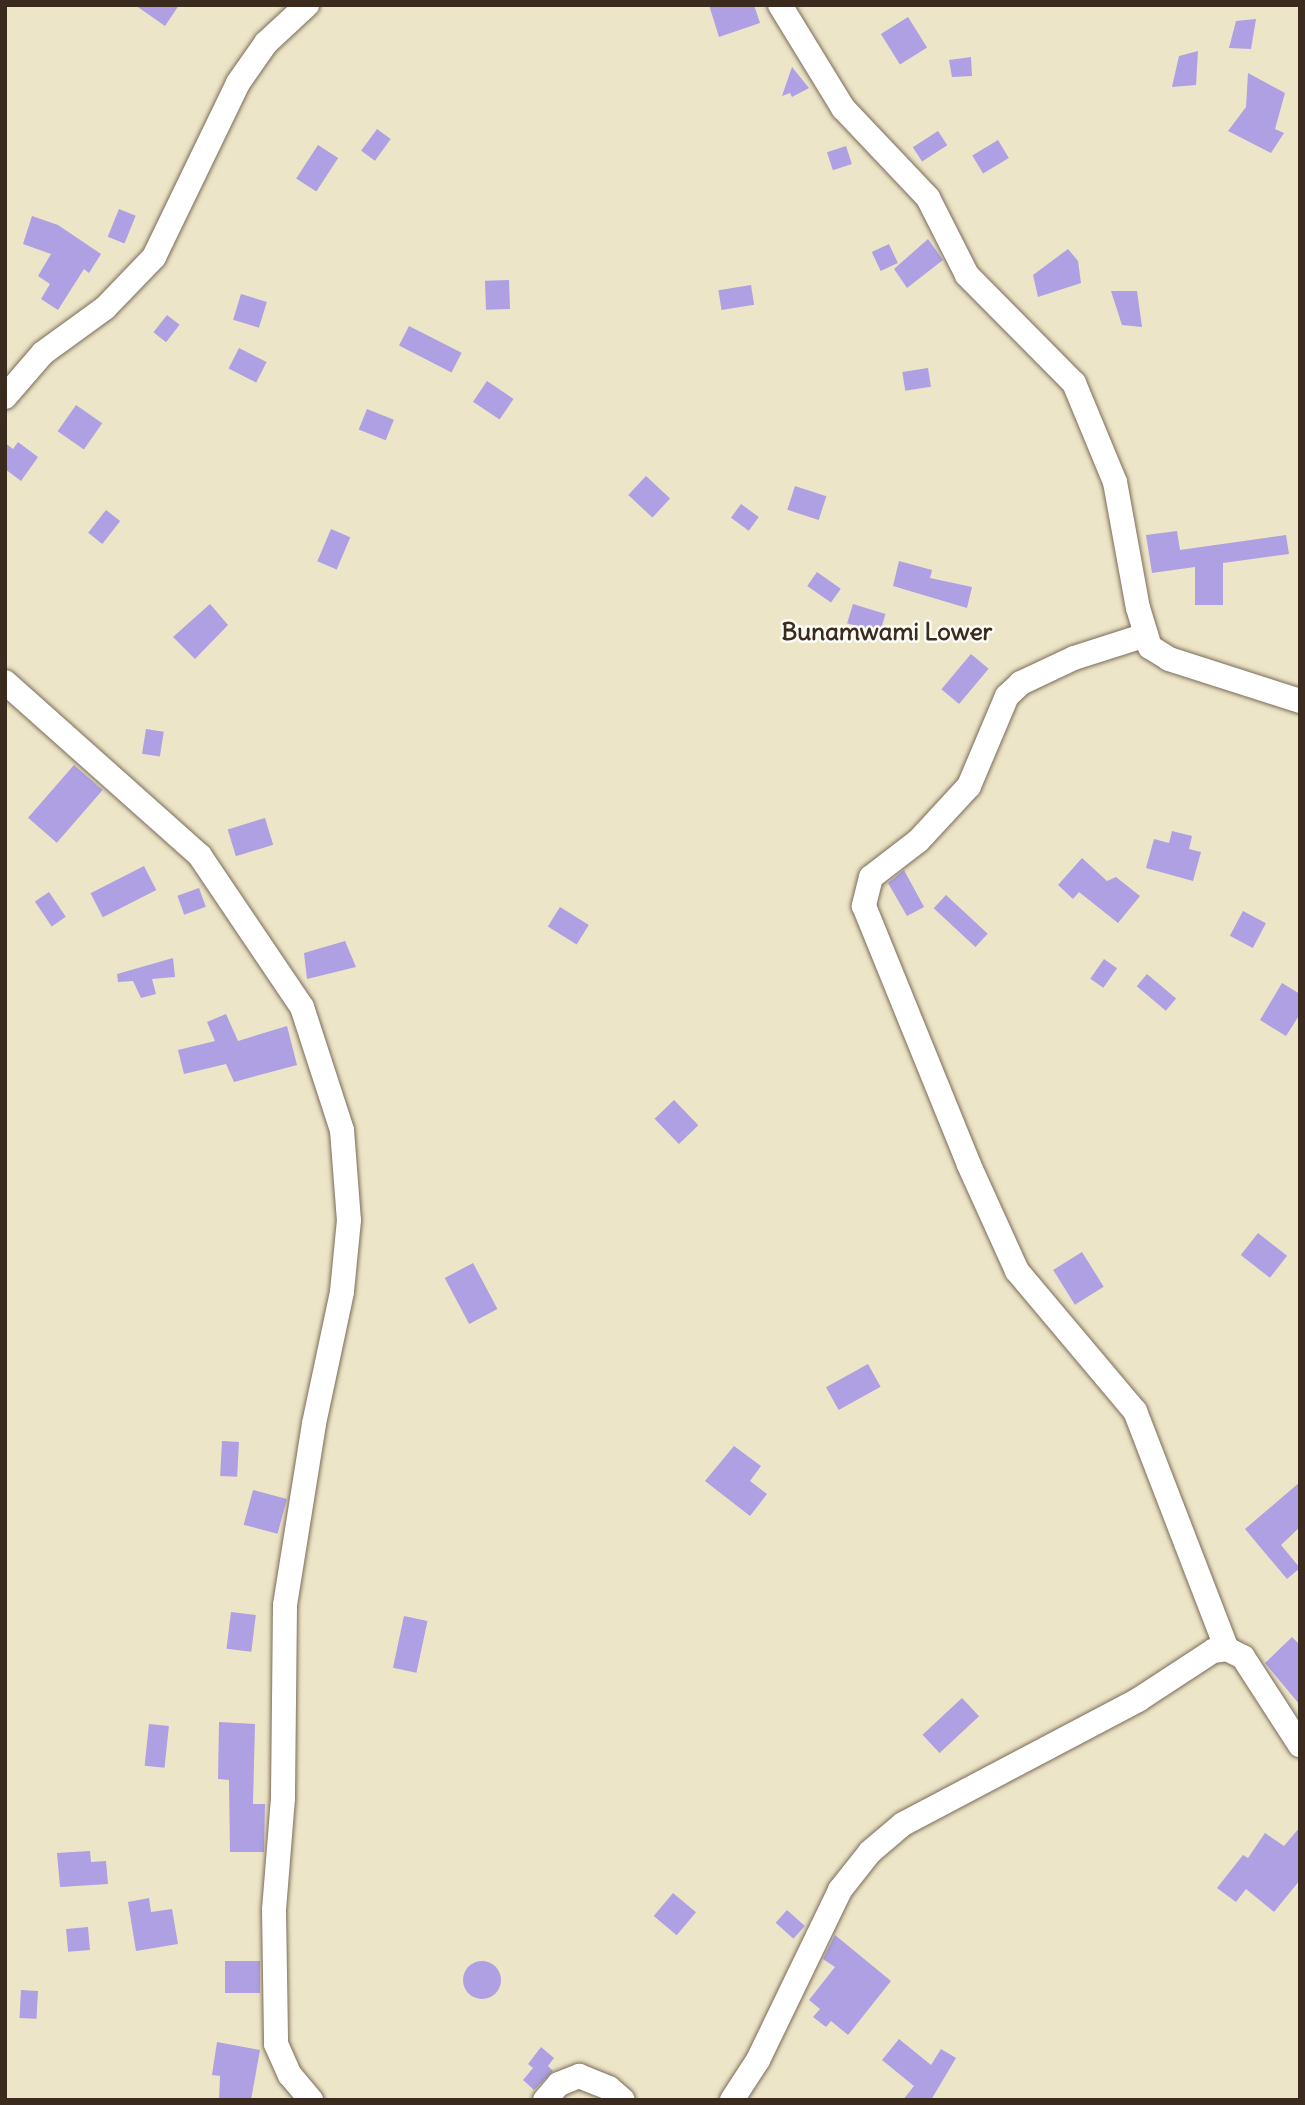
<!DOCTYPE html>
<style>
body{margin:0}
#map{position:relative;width:1305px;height:2105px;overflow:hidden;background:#ede5c7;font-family:Delius,sans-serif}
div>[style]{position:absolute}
.building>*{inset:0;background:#aea0e3;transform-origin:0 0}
.round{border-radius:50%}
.roads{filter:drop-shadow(0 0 2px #796b59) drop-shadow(0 0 2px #796b59)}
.street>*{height:24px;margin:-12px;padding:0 12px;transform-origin:12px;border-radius:12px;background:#fff}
span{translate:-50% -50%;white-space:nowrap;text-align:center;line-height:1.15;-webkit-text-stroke:5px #fdfcf7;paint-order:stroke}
.quarter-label{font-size:24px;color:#3b2a1e;font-weight:700}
.frame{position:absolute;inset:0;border:7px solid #3b2a1e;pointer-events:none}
</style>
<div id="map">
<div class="building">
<div style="clip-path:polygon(135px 5px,179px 5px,165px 26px)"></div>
<div style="clip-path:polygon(709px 5px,754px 5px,760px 23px,719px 37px)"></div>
<div style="left:908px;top:17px;width:36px;height:32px;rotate:58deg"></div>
<div style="clip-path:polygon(1256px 19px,1251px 49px,1229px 48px,1236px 21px)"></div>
<div style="clip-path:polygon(1198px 51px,1196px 85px,1172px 87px,1179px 56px)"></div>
<div style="clip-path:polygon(971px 57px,972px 76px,952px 77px,949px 60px)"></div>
<div style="clip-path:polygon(792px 67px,809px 88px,792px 97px,790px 93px,782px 96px)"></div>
<div style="clip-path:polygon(1248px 73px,1285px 93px,1275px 129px,1284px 133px,1271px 153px,1228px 131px,1246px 107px)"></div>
<div style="left:377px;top:129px;width:17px;height:27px;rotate:36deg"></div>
<div style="left:938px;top:131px;width:17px;height:30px;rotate:57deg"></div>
<div style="left:998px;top:140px;width:21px;height:30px;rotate:59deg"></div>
<div style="left:318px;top:145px;width:24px;height:40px;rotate:33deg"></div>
<div style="left:846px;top:146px;width:19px;height:20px;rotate:72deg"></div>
<div style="left:119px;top:209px;width:18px;height:30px;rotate:22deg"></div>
<div style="clip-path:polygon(32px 216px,58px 225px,101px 254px,89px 273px,84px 269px,58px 310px,41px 299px,50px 284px,38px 276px,51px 254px,23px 244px)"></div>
<div style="clip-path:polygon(928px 239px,943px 260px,907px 288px,894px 269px)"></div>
<div style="left:889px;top:244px;width:21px;height:19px;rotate:65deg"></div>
<div style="clip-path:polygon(1068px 249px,1078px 261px,1081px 283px,1038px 297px,1033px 275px)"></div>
<div style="left:509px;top:280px;width:29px;height:24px;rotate:88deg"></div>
<div style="left:751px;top:285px;width:20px;height:33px;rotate:81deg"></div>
<div style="clip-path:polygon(1111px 291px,1137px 291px,1142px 327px,1122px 325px)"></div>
<div style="left:241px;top:294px;width:27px;height:27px;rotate:17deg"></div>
<div style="left:167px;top:315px;width:16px;height:22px;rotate:38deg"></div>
<div style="left:409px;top:326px;width:59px;height:22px;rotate:27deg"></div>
<div style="left:239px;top:348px;width:31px;height:23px;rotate:27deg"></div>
<div style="left:928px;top:368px;width:19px;height:26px;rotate:81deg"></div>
<div style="left:487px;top:381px;width:32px;height:25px;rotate:34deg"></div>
<div style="left:76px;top:405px;width:32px;height:32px;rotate:35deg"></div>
<div style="left:367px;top:409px;width:29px;height:22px;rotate:22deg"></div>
<div style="clip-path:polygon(18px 442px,38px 457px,21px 481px,5px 469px,5px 443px,13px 449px)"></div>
<div style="left:646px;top:476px;width:33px;height:26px;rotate:43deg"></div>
<div style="left:795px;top:486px;width:33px;height:25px;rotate:18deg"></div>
<div style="left:741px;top:504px;width:22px;height:17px;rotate:36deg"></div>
<div style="left:106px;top:510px;width:18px;height:29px;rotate:38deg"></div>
<div style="left:331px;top:529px;width:21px;height:35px;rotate:23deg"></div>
<div style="clip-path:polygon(1177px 531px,1180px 550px,1286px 535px,1289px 554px,1223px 563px,1223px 605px,1195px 605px,1195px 567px,1152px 573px,1146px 535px)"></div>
<div style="clip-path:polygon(899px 561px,932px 570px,930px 578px,972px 587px,967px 608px,893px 586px)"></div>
<div style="left:817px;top:572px;width:29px;height:17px;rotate:35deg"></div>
<div style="clip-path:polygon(210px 604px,228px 625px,195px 659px,173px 637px)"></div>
<div style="left:853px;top:604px;width:34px;height:20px;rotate:17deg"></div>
<div style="left:971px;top:654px;width:23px;height:46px;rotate:40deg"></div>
<div style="left:146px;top:729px;width:18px;height:25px;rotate:9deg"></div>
<div style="left:74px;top:765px;width:38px;height:70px;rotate:41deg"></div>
<div style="left:265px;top:818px;width:28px;height:39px;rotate:73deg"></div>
<div style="clip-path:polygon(1172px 831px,1192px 836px,1189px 849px,1201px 852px,1193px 881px,1146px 868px,1154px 839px,1169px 843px)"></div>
<div style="clip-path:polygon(1082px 858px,1107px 881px,1116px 877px,1140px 896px,1118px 923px,1079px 892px,1073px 899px,1058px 885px)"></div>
<div style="left:144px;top:866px;width:27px;height:60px;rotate:63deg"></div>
<div style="clip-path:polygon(904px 870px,924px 907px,907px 916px,888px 883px)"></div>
<div style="left:199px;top:888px;width:20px;height:23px;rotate:70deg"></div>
<div style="left:49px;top:892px;width:30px;height:17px;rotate:56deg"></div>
<div style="left:946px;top:895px;width:57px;height:18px;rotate:43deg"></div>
<div style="left:560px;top:907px;width:34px;height:23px;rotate:32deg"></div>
<div style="left:1243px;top:911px;width:26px;height:28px;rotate:28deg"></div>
<div style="clip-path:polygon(345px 941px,356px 967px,307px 979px,304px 953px)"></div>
<div style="clip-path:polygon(173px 958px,175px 977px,152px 979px,156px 994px,141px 998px,133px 981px,118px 982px,117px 974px)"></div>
<div style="left:1104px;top:959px;width:16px;height:24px;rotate:35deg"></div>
<div style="left:1147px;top:974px;width:38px;height:16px;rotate:40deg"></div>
<div style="clip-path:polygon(1282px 983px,1300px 994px,1300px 1014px,1286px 1036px,1260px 1020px)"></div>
<div style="clip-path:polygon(226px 1014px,238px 1041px,287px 1026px,297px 1065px,234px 1082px,226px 1064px,184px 1074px,178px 1050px,215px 1041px,207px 1022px)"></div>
<div style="left:674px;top:1100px;width:35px;height:27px;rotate:46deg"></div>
<div style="left:1258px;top:1233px;width:37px;height:28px;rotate:38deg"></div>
<div style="left:1082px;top:1252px;width:41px;height:34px;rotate:58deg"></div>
<div style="left:473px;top:1263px;width:52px;height:32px;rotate:62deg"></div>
<div style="left:868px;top:1364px;width:26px;height:48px;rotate:61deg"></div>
<div style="left:222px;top:1441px;width:17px;height:35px;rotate:3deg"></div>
<div style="clip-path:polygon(734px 1446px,761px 1466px,750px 1481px,767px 1494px,750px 1516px,705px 1481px)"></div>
<div style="clip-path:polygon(1300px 1482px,1300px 1527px,1281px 1545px,1300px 1568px,1287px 1579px,1245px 1529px)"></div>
<div style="left:253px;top:1490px;width:35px;height:36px;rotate:15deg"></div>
<div style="left:231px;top:1612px;width:25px;height:37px;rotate:7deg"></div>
<div style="left:404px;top:1616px;width:24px;height:53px;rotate:12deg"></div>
<div style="clip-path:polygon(1292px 1637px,1300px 1645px,1300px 1705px,1265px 1663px)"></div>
<div style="left:962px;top:1698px;width:25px;height:54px;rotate:47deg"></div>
<div style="clip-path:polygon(219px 1722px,255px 1724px,253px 1804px,265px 1804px,264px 1852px,230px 1852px,229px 1780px,218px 1779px)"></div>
<div style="left:149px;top:1724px;width:20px;height:42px;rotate:6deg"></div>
<div style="clip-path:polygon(1300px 1827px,1300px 1880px,1274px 1912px,1246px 1889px,1236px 1902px,1217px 1888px,1243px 1855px,1248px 1858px,1265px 1833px,1284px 1846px)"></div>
<div style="clip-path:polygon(90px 1851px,91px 1862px,106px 1861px,108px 1884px,60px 1887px,57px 1853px)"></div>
<div style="left:673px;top:1893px;width:30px;height:30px;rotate:40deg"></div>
<div style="clip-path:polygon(149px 1898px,151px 1912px,172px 1909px,178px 1944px,136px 1951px,128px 1902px)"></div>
<div style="left:787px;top:1910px;width:24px;height:17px;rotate:42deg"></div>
<div style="left:88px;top:1927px;width:23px;height:22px;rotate:85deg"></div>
<div style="clip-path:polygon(835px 1935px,891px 1981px,848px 2035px,831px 2021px,826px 2027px,813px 2017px,820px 2009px,809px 2000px,835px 1967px,823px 1959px)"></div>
<div class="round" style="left:463px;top:1961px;width:38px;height:38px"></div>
<div style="left:225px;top:1961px;width:35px;height:32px"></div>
<div style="left:21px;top:1990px;width:17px;height:28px;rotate:3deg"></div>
<div style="clip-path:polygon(899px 2039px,931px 2065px,941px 2049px,956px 2058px,931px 2100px,903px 2100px,914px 2086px,882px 2060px)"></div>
<div style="clip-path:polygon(217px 2042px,260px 2050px,251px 2100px,219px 2100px,220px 2076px,212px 2075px)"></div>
<div style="clip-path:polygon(541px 2047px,554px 2058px,548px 2066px,553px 2071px,534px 2090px,523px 2080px,533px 2068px,528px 2064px)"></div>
</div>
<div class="roads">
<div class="street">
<div style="left:780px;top:5px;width:121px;rotate:58.5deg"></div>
<div style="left:843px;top:108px;width:124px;rotate:46.6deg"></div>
<div style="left:928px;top:198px;width:86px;rotate:63.1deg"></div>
<div style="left:967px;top:275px;width:152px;rotate:45.3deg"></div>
<div style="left:1074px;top:383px;width:107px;rotate:67.5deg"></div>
<div style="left:1115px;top:482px;width:128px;rotate:79.7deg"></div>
<div style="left:1138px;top:608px;width:41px;rotate:72.9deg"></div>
<div style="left:1150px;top:647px;width:22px;rotate:32deg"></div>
<div style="left:1169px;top:659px;width:138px;rotate:17.8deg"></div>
<div style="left:5px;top:397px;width:58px;rotate:-49.2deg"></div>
<div style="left:43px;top:353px;width:77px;rotate:-36deg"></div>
<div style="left:105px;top:308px;width:71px;rotate:-46.1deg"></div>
<div style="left:154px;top:257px;width:193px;rotate:-64.2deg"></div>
<div style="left:238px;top:83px;width:49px;rotate:-55deg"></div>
<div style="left:266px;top:43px;width:56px;rotate:-42.8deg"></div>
<div style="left:1146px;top:635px;width:76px;rotate:162.3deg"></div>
<div style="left:1074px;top:658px;width:59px;rotate:154.7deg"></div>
<div style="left:1021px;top:683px;width:19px;rotate:137deg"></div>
<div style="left:1007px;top:696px;width:98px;rotate:112.9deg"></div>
<div style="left:969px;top:786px;width:75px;rotate:132.8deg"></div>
<div style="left:918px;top:841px;width:59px;rotate:142.5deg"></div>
<div style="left:871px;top:877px;width:30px;rotate:104deg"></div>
<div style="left:864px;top:906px;width:279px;rotate:67.9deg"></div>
<div style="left:969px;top:1165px;width:116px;rotate:65.6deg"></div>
<div style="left:1017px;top:1271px;width:183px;rotate:49.9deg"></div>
<div style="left:1135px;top:1411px;width:255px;rotate:68.9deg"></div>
<div style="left:5px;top:682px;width:261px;rotate:41.7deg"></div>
<div style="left:200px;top:856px;width:182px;rotate:56deg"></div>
<div style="left:302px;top:1007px;width:129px;rotate:72deg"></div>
<div style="left:342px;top:1130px;width:90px;rotate:85.6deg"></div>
<div style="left:349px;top:1220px;width:72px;rotate:95.6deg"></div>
<div style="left:342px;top:1292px;width:135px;rotate:102deg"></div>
<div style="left:314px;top:1424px;width:183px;rotate:99.1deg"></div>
<div style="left:285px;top:1605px;width:193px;rotate:90.6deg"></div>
<div style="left:283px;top:1798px;width:112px;rotate:94.6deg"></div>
<div style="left:274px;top:1910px;width:134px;rotate:89.1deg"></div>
<div style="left:276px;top:2044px;width:34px;rotate:66deg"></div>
<div style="left:290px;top:2075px;width:33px;rotate:50deg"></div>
<div style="left:545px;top:2100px;width:21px;rotate:-49deg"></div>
<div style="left:559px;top:2084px;width:22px;rotate:-22deg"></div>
<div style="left:579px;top:2076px;width:32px;rotate:22deg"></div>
<div style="left:609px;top:2088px;width:18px;rotate:41deg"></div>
<div style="left:732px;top:2100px;width:48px;rotate:-57deg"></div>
<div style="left:758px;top:2060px;width:189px;rotate:-64.2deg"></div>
<div style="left:840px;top:1890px;width:48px;rotate:-51.7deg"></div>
<div style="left:870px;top:1852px;width:43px;rotate:-40.3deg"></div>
<div style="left:903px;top:1824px;width:266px;rotate:-27.8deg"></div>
<div style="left:1138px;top:1700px;width:90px;rotate:-33.2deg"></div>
<div style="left:1213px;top:1651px;width:14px;rotate:-8deg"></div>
<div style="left:1227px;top:1649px;width:18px;rotate:27deg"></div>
<div style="left:1243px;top:1657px;width:105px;rotate:57.1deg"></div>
</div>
</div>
<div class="quarter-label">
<span style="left:887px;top:632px">Bunamwami Lower</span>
</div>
<div class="frame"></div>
</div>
